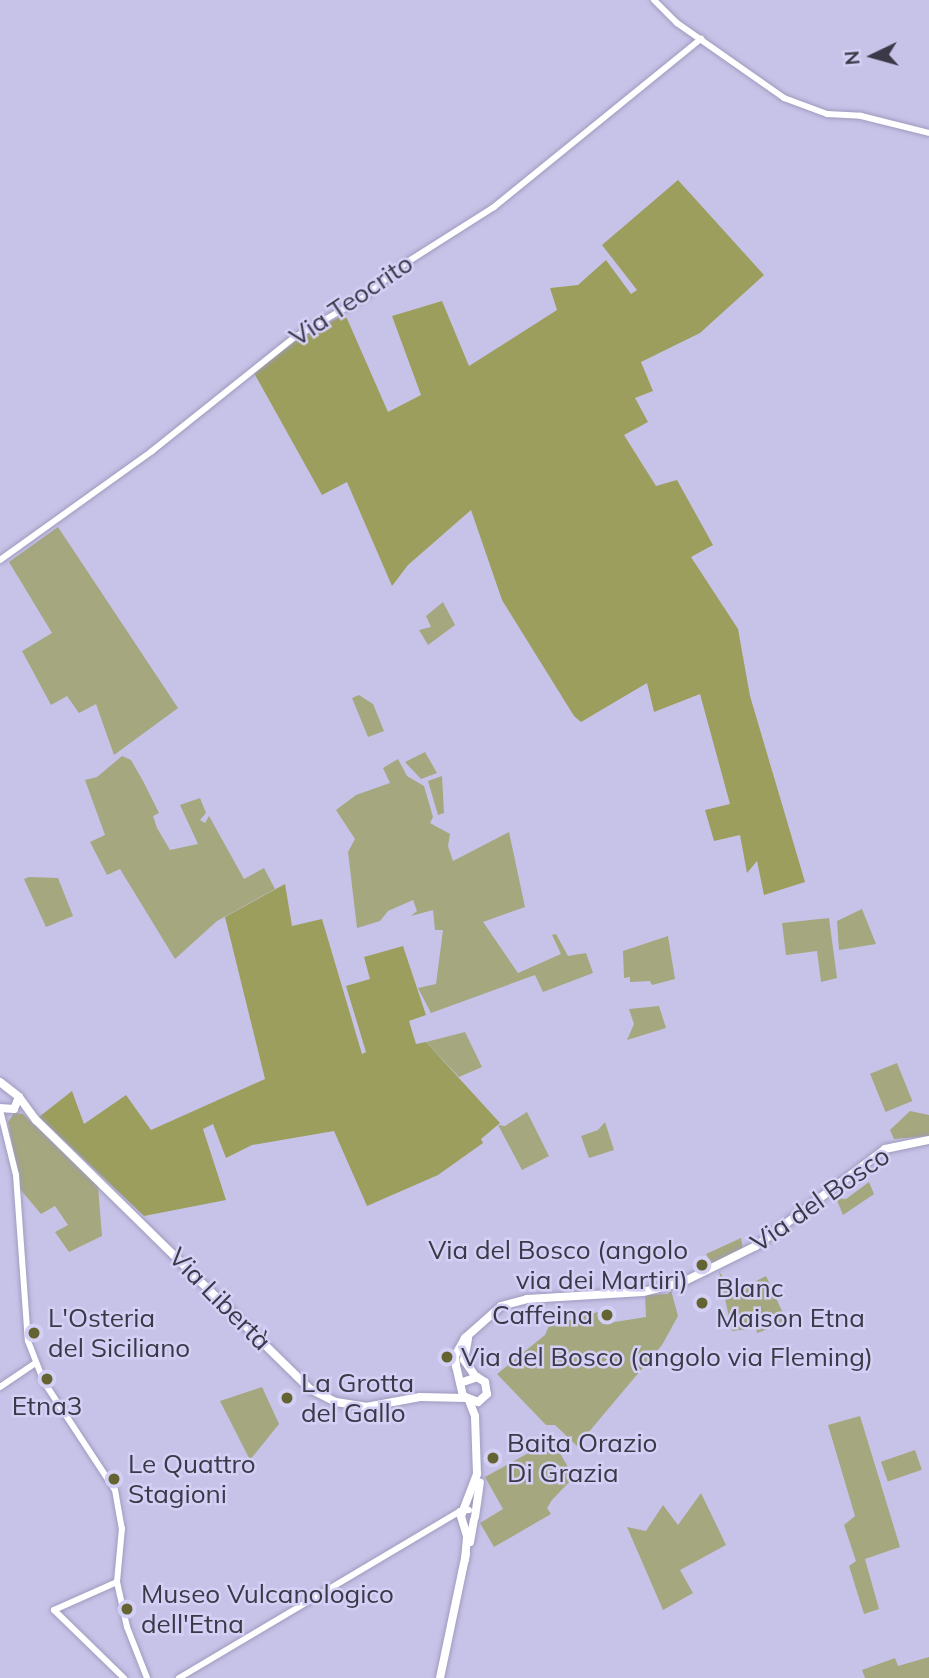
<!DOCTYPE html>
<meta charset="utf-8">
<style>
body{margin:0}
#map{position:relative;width:929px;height:1678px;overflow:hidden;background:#c7c3e8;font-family:Mulish,sans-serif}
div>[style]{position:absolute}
.green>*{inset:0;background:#a5a77e;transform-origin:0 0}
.forest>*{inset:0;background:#9c9e5d}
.roads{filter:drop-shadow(0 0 2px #9f9bbe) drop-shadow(0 0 2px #9f9bbe)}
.minor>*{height:6px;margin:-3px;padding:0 3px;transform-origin:3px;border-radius:3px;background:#fff}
.major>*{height:8px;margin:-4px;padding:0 4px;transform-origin:4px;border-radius:4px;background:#fff}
.dots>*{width:19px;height:19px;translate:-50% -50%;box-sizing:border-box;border:4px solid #d4d0f5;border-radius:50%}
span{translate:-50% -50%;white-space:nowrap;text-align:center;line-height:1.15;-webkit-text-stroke:5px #d4d0f5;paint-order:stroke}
.street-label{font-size:26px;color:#3b3948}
.poi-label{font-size:26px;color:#3b3948}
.right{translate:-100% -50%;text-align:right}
.left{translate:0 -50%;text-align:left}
.north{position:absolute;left:838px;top:21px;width:70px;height:70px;-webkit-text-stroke:5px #d4d0f5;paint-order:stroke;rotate:265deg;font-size:19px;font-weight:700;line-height:28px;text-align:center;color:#3b3948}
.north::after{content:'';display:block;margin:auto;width:24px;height:32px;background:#3b3948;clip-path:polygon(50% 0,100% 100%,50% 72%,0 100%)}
</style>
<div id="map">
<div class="green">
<div style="clip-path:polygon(58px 527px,178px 708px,114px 755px,96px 704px,79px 713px,67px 696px,51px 705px,22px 651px,52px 633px,9px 562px)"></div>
<div style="clip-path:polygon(443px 602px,455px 625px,428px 645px,419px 630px,431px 627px,426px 616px)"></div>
<div style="clip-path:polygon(359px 695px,373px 704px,384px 731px,368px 737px,352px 698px)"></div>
<div style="clip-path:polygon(425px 752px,437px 773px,421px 779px,405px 762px)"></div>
<div style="clip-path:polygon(122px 756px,131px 760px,143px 781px,159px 813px,153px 816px,157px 828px,170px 850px,198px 844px,180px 805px,200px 798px,206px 813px,200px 820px,205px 823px,209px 816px,244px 879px,264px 868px,275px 889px,217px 921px,175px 959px,120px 869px,107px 875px,90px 842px,105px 835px,85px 780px,97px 777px)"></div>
<div style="clip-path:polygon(398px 759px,407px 776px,424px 786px,433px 817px,430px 823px,450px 834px,448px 846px,453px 861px,509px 832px,525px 907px,483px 922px,518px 973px,561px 954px,552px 935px,556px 934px,568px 956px,586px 953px,593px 973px,543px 992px,535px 975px,431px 1013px,418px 988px,436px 984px,443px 930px,435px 930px,433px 910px,411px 916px,417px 911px,413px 900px,388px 911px,380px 921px,357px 928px,348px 852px,355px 839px,336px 810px,356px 795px,390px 783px,383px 768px)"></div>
<div style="clip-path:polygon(442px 776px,444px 813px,438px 815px,428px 781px)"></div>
<div style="clip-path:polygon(29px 877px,58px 878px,73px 916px,46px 927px,24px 879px)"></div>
<div style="clip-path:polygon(862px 909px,876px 944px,839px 950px,837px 921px)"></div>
<div style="clip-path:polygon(829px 918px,837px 978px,821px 982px,817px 951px,786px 955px,782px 923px)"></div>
<div style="clip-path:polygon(668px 936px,675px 979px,652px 985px,650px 981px,630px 982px,630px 977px,624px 978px,623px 951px)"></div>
<div style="clip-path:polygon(659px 1006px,666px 1028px,627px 1040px,634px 1024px,629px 1009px)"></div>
<div style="clip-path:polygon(465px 1032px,482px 1067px,459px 1077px,426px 1042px)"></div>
<div style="left:897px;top:1063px;width:41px;height:29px;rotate:68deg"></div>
<div style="clip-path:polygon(910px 1111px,929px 1115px,929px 1136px,894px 1139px,890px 1130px)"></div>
<div style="clip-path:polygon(527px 1112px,549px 1156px,522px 1170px,498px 1125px,505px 1126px)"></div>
<div style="clip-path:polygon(14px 1113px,23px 1114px,98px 1186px,102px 1236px,69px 1252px,55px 1232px,68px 1225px,55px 1206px,41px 1214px,20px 1189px,8px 1122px)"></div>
<div style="clip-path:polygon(605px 1122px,614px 1150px,589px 1158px,581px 1136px,598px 1130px)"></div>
<div style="clip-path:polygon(869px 1182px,874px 1194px,843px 1215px,836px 1198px,846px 1199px)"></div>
<div style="clip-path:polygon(741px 1238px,743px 1250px,714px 1264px,710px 1261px,706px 1254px)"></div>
<div style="clip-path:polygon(719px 1271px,732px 1293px,766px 1276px,787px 1322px,757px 1333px,756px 1328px,732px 1331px)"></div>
<div style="clip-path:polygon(671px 1290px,678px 1316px,662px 1345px,577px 1446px,555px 1425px,546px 1425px,497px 1374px,545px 1335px,549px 1326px,598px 1312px,602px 1324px,646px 1317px,645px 1295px,668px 1294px)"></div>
<div style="clip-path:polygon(262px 1387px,279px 1424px,250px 1460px,220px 1401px)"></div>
<div style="clip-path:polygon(860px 1416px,900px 1547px,865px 1559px,879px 1609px,864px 1614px,849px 1566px,856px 1561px,844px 1525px,855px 1516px,828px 1425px)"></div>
<div style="clip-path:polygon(552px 1440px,574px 1477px,552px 1500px,547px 1508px,551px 1514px,494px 1547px,480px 1523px,503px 1509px,485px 1477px)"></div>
<div style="left:915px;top:1450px;width:21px;height:36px;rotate:71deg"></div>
<div style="clip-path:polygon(701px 1493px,726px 1545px,680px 1570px,693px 1593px,663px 1610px,627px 1527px,646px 1531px,663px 1505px,678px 1525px)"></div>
<div style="clip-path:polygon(929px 1657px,929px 1678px,865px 1678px,862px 1670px,895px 1658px,898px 1666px)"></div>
</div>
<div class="forest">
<div style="clip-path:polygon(678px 180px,764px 275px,700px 333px,641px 362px,653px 391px,635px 398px,648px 422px,624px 435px,656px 486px,677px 480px,713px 545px,691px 557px,738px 629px,750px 696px,805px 882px,764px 895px,757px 861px,747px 873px,740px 835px,714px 841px,705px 810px,730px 804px,700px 694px,654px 712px,647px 683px,581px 722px,574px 716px,502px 600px,471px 510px,408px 565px,392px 586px,347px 482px,322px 495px,254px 373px,296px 340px,345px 314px,388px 412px,421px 395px,392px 316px,442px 301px,469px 366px,557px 310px,550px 288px,578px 285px,606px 260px,631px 294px,637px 290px,602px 245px)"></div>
<div style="clip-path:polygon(285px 884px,292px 926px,322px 919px,362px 1054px,366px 1052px,346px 986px,370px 979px,364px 957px,403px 946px,426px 1015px,409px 1021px,416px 1044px,426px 1042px,500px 1123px,481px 1139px,483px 1143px,438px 1175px,367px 1206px,334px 1131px,252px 1145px,226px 1158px,213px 1124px,203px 1129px,226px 1200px,144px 1216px,39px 1117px,72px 1091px,84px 1124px,126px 1095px,151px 1130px,265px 1079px,225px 917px)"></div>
</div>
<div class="roads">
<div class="minor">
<div style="left:654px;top:0;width:33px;rotate:45deg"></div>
<div style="left:677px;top:23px;width:131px;rotate:35deg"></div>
<div style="left:784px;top:98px;width:46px;rotate:20.4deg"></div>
<div style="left:827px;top:114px;width:34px;rotate:3deg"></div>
<div style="left:861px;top:116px;width:70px;rotate:14deg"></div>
<div style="left:0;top:560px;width:187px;rotate:-35.6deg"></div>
<div style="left:152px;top:451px;width:183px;rotate:-38.6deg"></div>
<div style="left:295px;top:337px;width:82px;rotate:-30deg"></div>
<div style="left:366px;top:296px;width:46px;rotate:-40.6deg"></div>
<div style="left:401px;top:266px;width:110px;rotate:-32.4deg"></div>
<div style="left:494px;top:207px;width:267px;rotate:-39.1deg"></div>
<div style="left:0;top:1110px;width:67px;rotate:76.2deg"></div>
<div style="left:16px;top:1175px;width:166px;rotate:85.9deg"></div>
<div style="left:28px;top:1341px;width:44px;rotate:68.7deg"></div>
<div style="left:44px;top:1382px;width:129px;rotate:56.7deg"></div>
<div style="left:115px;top:1490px;width:39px;rotate:80deg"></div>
<div style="left:122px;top:1528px;width:54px;rotate:95.3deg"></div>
<div style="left:117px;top:1582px;width:46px;rotate:77.5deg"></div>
<div style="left:127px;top:1627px;width:55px;rotate:68.6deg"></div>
<div style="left:0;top:1387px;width:41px;rotate:-34.1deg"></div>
<div style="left:117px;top:1582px;width:69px;rotate:156deg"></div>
<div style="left:54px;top:1610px;width:98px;rotate:44.2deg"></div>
<div style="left:179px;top:1678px;width:327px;rotate:-30.7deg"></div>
<div style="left:460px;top:1511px;width:9px;rotate:-6deg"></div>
</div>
<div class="major">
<div style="left:0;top:1082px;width:24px;rotate:38deg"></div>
<div style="left:19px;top:1097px;width:13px;rotate:113deg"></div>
<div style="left:14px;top:1109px;width:14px;rotate:-176deg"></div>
<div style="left:19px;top:1097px;width:29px;rotate:54deg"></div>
<div style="left:36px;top:1120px;width:384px;rotate:44.5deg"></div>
<div style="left:310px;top:1389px;width:29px;rotate:27deg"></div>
<div style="left:336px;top:1402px;width:30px;rotate:9deg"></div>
<div style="left:366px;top:1407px;width:55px;rotate:-10.5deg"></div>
<div style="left:420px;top:1397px;width:46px;rotate:1.2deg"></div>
<div style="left:468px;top:1339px;width:21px;rotate:101deg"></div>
<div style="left:464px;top:1360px;width:21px;rotate:55deg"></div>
<div style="left:460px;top:1383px;width:18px;rotate:-19deg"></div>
<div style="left:477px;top:1377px;width:9px;rotate:32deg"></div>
<div style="left:485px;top:1382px;width:12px;rotate:81deg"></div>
<div style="left:487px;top:1394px;width:12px;rotate:138deg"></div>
<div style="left:478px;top:1402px;width:16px;rotate:-158deg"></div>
<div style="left:463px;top:1396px;width:31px;rotate:-103deg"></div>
<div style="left:456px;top:1366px;width:10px;rotate:-96deg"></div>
<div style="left:455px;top:1356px;width:21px;rotate:-61deg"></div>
<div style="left:465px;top:1338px;width:48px;rotate:-41.6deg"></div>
<div style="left:501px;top:1306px;width:27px;rotate:-15deg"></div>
<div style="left:527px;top:1299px;width:116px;rotate:-3.5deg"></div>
<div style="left:643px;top:1292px;width:41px;rotate:-14deg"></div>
<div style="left:683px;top:1282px;width:81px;rotate:-26.3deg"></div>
<div style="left:756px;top:1246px;width:161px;rotate:-36.9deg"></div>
<div style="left:885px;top:1149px;width:45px;rotate:-11.6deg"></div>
<div style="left:475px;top:1517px;width:35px;rotate:-82deg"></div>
<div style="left:470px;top:1542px;width:22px;rotate:-80deg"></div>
<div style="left:465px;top:1560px;width:24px;rotate:-85deg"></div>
<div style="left:467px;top:1536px;width:21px;rotate:-107deg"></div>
<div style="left:461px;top:1516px;width:45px;rotate:-69.1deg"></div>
<div style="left:477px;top:1474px;width:58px;rotate:-92deg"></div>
<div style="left:475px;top:1416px;width:17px;rotate:-111deg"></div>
<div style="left:440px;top:1678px;width:127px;rotate:-78.2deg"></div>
</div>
</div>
<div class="dots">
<div style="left:702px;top:1265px;background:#636431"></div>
<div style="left:702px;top:1303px;background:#636431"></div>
<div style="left:607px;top:1315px;background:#636431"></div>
<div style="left:34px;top:1333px;background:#636431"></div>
<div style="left:447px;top:1357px;background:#636431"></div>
<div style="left:47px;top:1379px;background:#636431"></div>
<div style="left:287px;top:1398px;background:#636431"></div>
<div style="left:493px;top:1458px;background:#636431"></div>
<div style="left:114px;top:1479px;background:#636431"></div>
<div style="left:127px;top:1609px;background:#636431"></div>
</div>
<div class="street-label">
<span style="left:351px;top:300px;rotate:-34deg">Via Teocrito</span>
<span style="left:820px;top:1199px;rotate:-35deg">Via del Bosco</span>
<span style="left:220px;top:1299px;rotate:45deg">Via Libertà</span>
</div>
<div class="poi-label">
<span class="right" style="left:688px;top:1265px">Via del Bosco (angolo<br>via dei Martiri)</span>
<span class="left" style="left:716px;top:1303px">Blanc<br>Maison Etna</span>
<span class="right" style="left:593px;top:1315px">Caffeina</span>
<span class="left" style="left:48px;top:1333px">L'Osteria<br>del Siciliano</span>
<span class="left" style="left:461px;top:1357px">Via del Bosco (angolo via Fleming)</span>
<span class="left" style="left:301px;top:1398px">La Grotta<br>del Gallo</span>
<span style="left:47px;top:1406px">Etna3</span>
<span class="left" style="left:507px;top:1458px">Baita Orazio<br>Di Grazia</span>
<span class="left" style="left:128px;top:1479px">Le Quattro<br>Stagioni</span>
<span class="left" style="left:141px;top:1609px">Museo Vulcanologico<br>dell'Etna</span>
</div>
<div class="north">N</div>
</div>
